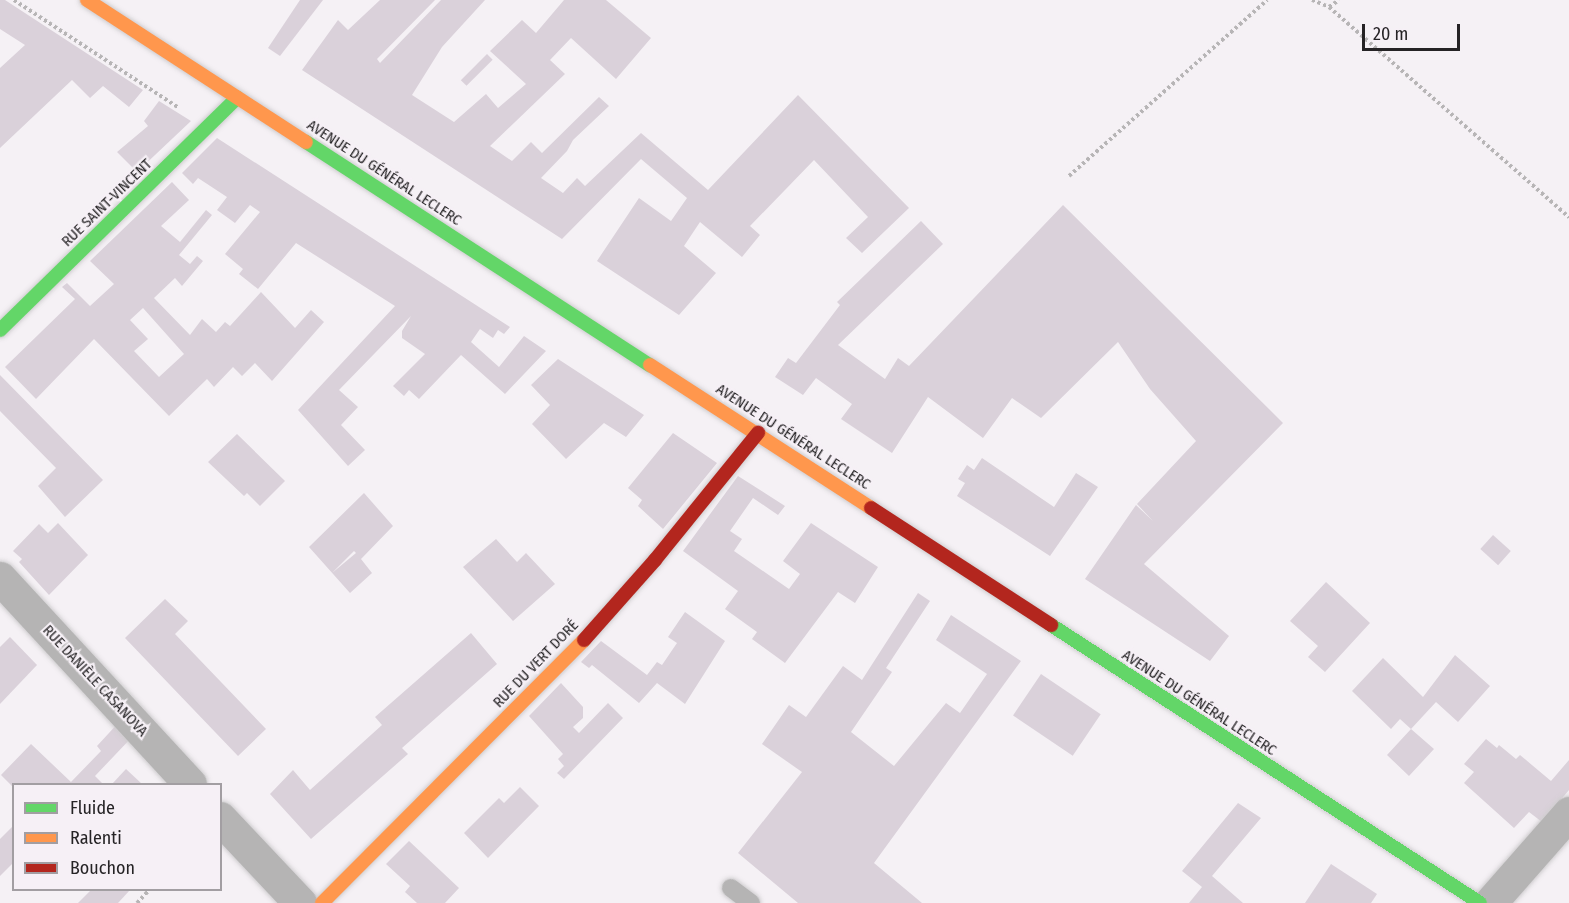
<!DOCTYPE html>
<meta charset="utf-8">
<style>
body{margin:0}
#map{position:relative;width:1569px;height:903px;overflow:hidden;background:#f5f1f5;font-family:"Fira Sans Condensed",sans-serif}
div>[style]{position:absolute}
.building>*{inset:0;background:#dad1da;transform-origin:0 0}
.path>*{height:4px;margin-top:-2px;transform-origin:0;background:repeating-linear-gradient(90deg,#b7b5b6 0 3px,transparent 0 6px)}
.roads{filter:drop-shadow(0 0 2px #cfcdcf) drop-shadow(0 0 2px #cfcdcf)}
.lane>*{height:18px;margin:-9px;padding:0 9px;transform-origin:9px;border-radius:9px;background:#b5b4b4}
.street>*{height:33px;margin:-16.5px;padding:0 16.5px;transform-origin:16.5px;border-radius:16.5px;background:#b5b4b4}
.fast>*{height:14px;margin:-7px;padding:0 7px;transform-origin:7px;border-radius:7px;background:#63d668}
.slow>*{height:14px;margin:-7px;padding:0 7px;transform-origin:7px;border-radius:7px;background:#ff974d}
.jam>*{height:14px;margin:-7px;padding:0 7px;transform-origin:7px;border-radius:7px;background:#b3261e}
span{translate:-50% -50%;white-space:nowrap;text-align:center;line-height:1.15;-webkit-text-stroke:4.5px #f6f0f6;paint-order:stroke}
.street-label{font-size:15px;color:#252325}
.legend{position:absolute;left:12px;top:783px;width:210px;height:108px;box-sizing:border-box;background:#f6f0f6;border:2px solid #a29ea2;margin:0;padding:8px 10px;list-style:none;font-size:18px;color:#252325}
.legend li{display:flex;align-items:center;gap:12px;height:30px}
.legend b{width:30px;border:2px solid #a29ea2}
.scale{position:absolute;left:1362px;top:24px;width:98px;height:27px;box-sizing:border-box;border:3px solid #252325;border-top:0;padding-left:8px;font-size:18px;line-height:21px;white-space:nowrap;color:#252325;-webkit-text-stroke:4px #f6f0f6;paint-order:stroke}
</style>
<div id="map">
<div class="building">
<div style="clip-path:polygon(0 0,5px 0,143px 90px,129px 107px,103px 86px,90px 98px,72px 80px,0 148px,0 68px,25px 45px,0 29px)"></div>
<div style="clip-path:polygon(300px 0,323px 0,280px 56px,268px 48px)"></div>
<div style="clip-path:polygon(380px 0,435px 0,377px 59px,380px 63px,441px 0,485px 0,442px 47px,412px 95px,454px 122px,486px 94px,498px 108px,526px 84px,490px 51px,522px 20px,536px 33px,564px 0,606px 0,651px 38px,616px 79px,571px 38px,550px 60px,565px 74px,490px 146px,512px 161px,531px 142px,542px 153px,599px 97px,609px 106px,573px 140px,567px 151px,541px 178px,563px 193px,577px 178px,585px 186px,641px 133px,708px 190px,798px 95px,909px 208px,862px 253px,846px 238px,868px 217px,814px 160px,750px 226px,760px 235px,742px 257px,700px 222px,684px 246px,716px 273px,679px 315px,597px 261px,639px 198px,671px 221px,687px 198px,641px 159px,562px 239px,302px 70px,338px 20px,348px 30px)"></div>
<div style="left:487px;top:54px;width:8px;height:37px;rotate:45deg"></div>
<div style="clip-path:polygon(159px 101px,191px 121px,137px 172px,117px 152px,148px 126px,144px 121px)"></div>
<div style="clip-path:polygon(217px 138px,510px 327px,504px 334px,498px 330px,493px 338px,480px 329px,471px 342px,499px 367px,524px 336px,546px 351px,505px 394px,461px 355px,419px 399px,409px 390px,404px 396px,393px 386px,425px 354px,402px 338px,402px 331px,411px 316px,339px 390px,358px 407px,341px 425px,365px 450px,348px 466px,298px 410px,395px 306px,296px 243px,258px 289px,239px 274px,243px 269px,225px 254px,260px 212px,250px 205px,235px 223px,217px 210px,227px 197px,198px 178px,193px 184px,182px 173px)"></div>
<div style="clip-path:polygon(evenodd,172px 182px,189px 200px,161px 226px,180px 242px,206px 210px,212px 215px,179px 255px,190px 264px,197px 256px,203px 261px,182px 286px,175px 278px,154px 298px,190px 335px,202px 319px,216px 332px,225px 322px,230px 326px,261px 292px,295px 328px,311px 310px,324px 322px,272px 381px,255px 363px,242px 376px,233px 367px,214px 387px,207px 379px,169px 416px,94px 339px,36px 399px,5px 367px,75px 299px,62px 287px,67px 283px,90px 306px,114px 284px,90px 261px,172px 182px,143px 308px,184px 354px,159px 377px,134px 351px,148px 339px,130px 320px,143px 308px)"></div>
<div style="clip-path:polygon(1063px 205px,1283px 423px,1144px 564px,1229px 636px,1210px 661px,1085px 579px,1136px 505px,1153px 521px,1137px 504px,1196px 441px,1150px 389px,1118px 342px,1041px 418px,1012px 398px,983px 438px,928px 397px,892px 453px,841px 419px,852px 404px,816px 378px,803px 395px,775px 377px,788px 358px,796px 363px,840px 305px,837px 302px,921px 221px,943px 244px,838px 345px,885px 379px,898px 358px,909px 366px)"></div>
<div style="clip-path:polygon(558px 359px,644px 415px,626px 437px,604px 423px,566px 459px,532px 424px,550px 405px,531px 385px)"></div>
<div style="clip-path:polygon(0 375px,103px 480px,65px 517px,38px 486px,56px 468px,0 411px)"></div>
<div style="clip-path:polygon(673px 433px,717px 463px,663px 529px,638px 506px,642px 500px,628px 488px)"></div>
<div style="clip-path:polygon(237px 434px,285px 481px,260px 506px,247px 493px,244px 496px,208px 462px)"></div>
<div style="clip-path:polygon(982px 458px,1054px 507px,1076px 473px,1098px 487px,1050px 556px,957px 496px,965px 483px,958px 479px,967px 465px,974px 470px)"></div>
<div style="clip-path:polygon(738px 476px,785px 506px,778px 515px,753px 498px,730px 531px,742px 539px,734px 551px,789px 589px,800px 574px,783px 561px,811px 523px,878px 567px,855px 603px,838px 592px,785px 663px,752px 639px,757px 632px,725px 609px,738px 591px,683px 551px)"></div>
<div style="clip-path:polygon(evenodd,364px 493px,393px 526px,361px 559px,372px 573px,350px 593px,309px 547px,364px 493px,354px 551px,356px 553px,332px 573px,354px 551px)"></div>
<div style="clip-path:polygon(58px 523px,88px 555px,49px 595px,19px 562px,22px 559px,13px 551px,39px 524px,48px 533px)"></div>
<div style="left:1493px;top:535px;width:24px;height:19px;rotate:42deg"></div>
<div style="clip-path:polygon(496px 539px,517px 562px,526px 553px,555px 584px,513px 621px,463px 567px)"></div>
<div style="clip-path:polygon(1326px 582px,1370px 623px,1325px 672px,1308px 657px,1318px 646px,1290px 621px)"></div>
<div style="clip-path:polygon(918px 593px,930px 601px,886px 668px,892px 672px,851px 732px,894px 766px,946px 703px,960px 713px,987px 674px,936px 640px,951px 615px,1021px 661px,874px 863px,922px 903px,798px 903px,738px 853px,802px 772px,762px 744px,789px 705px,806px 717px,843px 666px,862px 680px)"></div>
<div style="clip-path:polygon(165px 599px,188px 621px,175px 634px,266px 729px,238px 756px,125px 638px)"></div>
<div style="clip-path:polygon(685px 612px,725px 641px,685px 704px,657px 683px,639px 703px,592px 665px,589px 668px,581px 662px,601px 641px,647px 675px,657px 662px,662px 665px,677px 643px,668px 637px)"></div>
<div style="clip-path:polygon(471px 633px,497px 664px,402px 748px,408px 754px,311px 839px,270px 794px,293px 770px,310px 790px,382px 725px,375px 717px)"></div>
<div style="clip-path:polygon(10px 637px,37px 665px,0 704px,0 647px)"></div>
<div style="clip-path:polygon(1455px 655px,1490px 686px,1458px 722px,1436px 702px,1411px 729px,1434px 749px,1409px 776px,1387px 755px,1411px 729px,1400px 719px,1391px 729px,1352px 691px,1383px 658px,1423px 697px)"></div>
<div style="left:1041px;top:674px;width:72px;height:50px;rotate:34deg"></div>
<div style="clip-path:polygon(561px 683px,583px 707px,583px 718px,573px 727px,579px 733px,608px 703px,623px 718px,564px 779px,557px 773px,564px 766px,558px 759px,563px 754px,529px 716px)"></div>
<div style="clip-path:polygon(120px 721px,134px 735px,95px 776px,103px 784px,14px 784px,14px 788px,1px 775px,31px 744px,71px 782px,101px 751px,97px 746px)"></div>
<div style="clip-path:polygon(1486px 739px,1497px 748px,1499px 745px,1516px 759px,1520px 755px,1551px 781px,1569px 760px,1569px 790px,1542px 822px,1529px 812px,1514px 828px,1464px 783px,1474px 772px,1464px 764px)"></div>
<div style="clip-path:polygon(126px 769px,142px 784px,112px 784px)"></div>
<div style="clip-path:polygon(520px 787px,539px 806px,488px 858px,464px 833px,499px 798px,504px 803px)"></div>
<div style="clip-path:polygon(1238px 803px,1261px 818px,1212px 876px,1243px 903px,1189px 903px,1202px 887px,1182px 871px)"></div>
<div style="clip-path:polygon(14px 825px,14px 862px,0 876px,0 839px)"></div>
<div style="clip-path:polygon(409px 841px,459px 888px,445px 903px,417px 903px,405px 892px,410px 886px,386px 864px)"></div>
<div style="clip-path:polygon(1331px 864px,1377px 894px,1371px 903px,1305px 903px)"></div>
<div style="clip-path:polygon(91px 890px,130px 890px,118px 903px,78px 903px)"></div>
</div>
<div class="path">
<div style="left:14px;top:0;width:197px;rotate:33.2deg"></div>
<div style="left:1312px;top:0;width:18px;rotate:22deg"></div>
<div style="left:1329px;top:7px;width:319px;rotate:41.2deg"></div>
<div style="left:1329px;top:7px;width:12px;rotate:-35deg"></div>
<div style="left:1069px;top:176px;width:265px;rotate:-41.6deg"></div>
<div style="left:137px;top:903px;width:18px;rotate:-47deg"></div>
</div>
<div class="roads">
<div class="lane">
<div style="left:731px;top:888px;width:25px;rotate:37deg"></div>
</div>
<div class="street">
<div style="left:0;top:578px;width:280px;rotate:47.3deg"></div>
<div style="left:220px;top:818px;width:117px;rotate:46.7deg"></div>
<div style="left:1490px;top:903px;width:120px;rotate:-48.7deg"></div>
</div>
<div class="fast">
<div style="left:306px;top:142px;width:410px;rotate:33deg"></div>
<div style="left:0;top:330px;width:332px;rotate:-44.4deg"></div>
<div style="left:1051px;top:625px;width:511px;rotate:32.94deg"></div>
</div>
<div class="slow">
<div style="left:87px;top:0;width:261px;rotate:33deg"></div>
<div style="left:650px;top:365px;width:263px;rotate:32.9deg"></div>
<div style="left:322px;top:903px;width:371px;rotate:-45.1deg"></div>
</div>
<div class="jam">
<div style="left:871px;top:508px;width:215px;rotate:33deg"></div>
<div style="left:584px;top:640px;width:107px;rotate:-48.4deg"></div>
<div style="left:655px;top:560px;width:164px;rotate:-51deg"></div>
</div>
</div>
<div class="street-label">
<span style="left:384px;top:173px;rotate:33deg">AVENUE DU GÉNÉRAL LECLERC</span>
<span style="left:107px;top:203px;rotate:-44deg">RUE SAINT-VINCENT</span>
<span style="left:793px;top:437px;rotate:33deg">AVENUE DU GÉNÉRAL LECLERC</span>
<span style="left:536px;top:664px;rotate:-46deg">RUE DU VERT DORÉ</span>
<span style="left:95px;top:681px;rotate:47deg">RUE DANIÈLE CASANOVA</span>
<span style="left:1199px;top:703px;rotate:33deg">AVENUE DU GÉNÉRAL LECLERC</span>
</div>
<ul class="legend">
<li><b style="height:8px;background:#63d668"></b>Fluide</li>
<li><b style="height:8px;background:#ff974d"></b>Ralenti</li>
<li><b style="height:8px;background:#b3261e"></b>Bouchon</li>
</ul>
<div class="scale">20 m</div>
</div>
